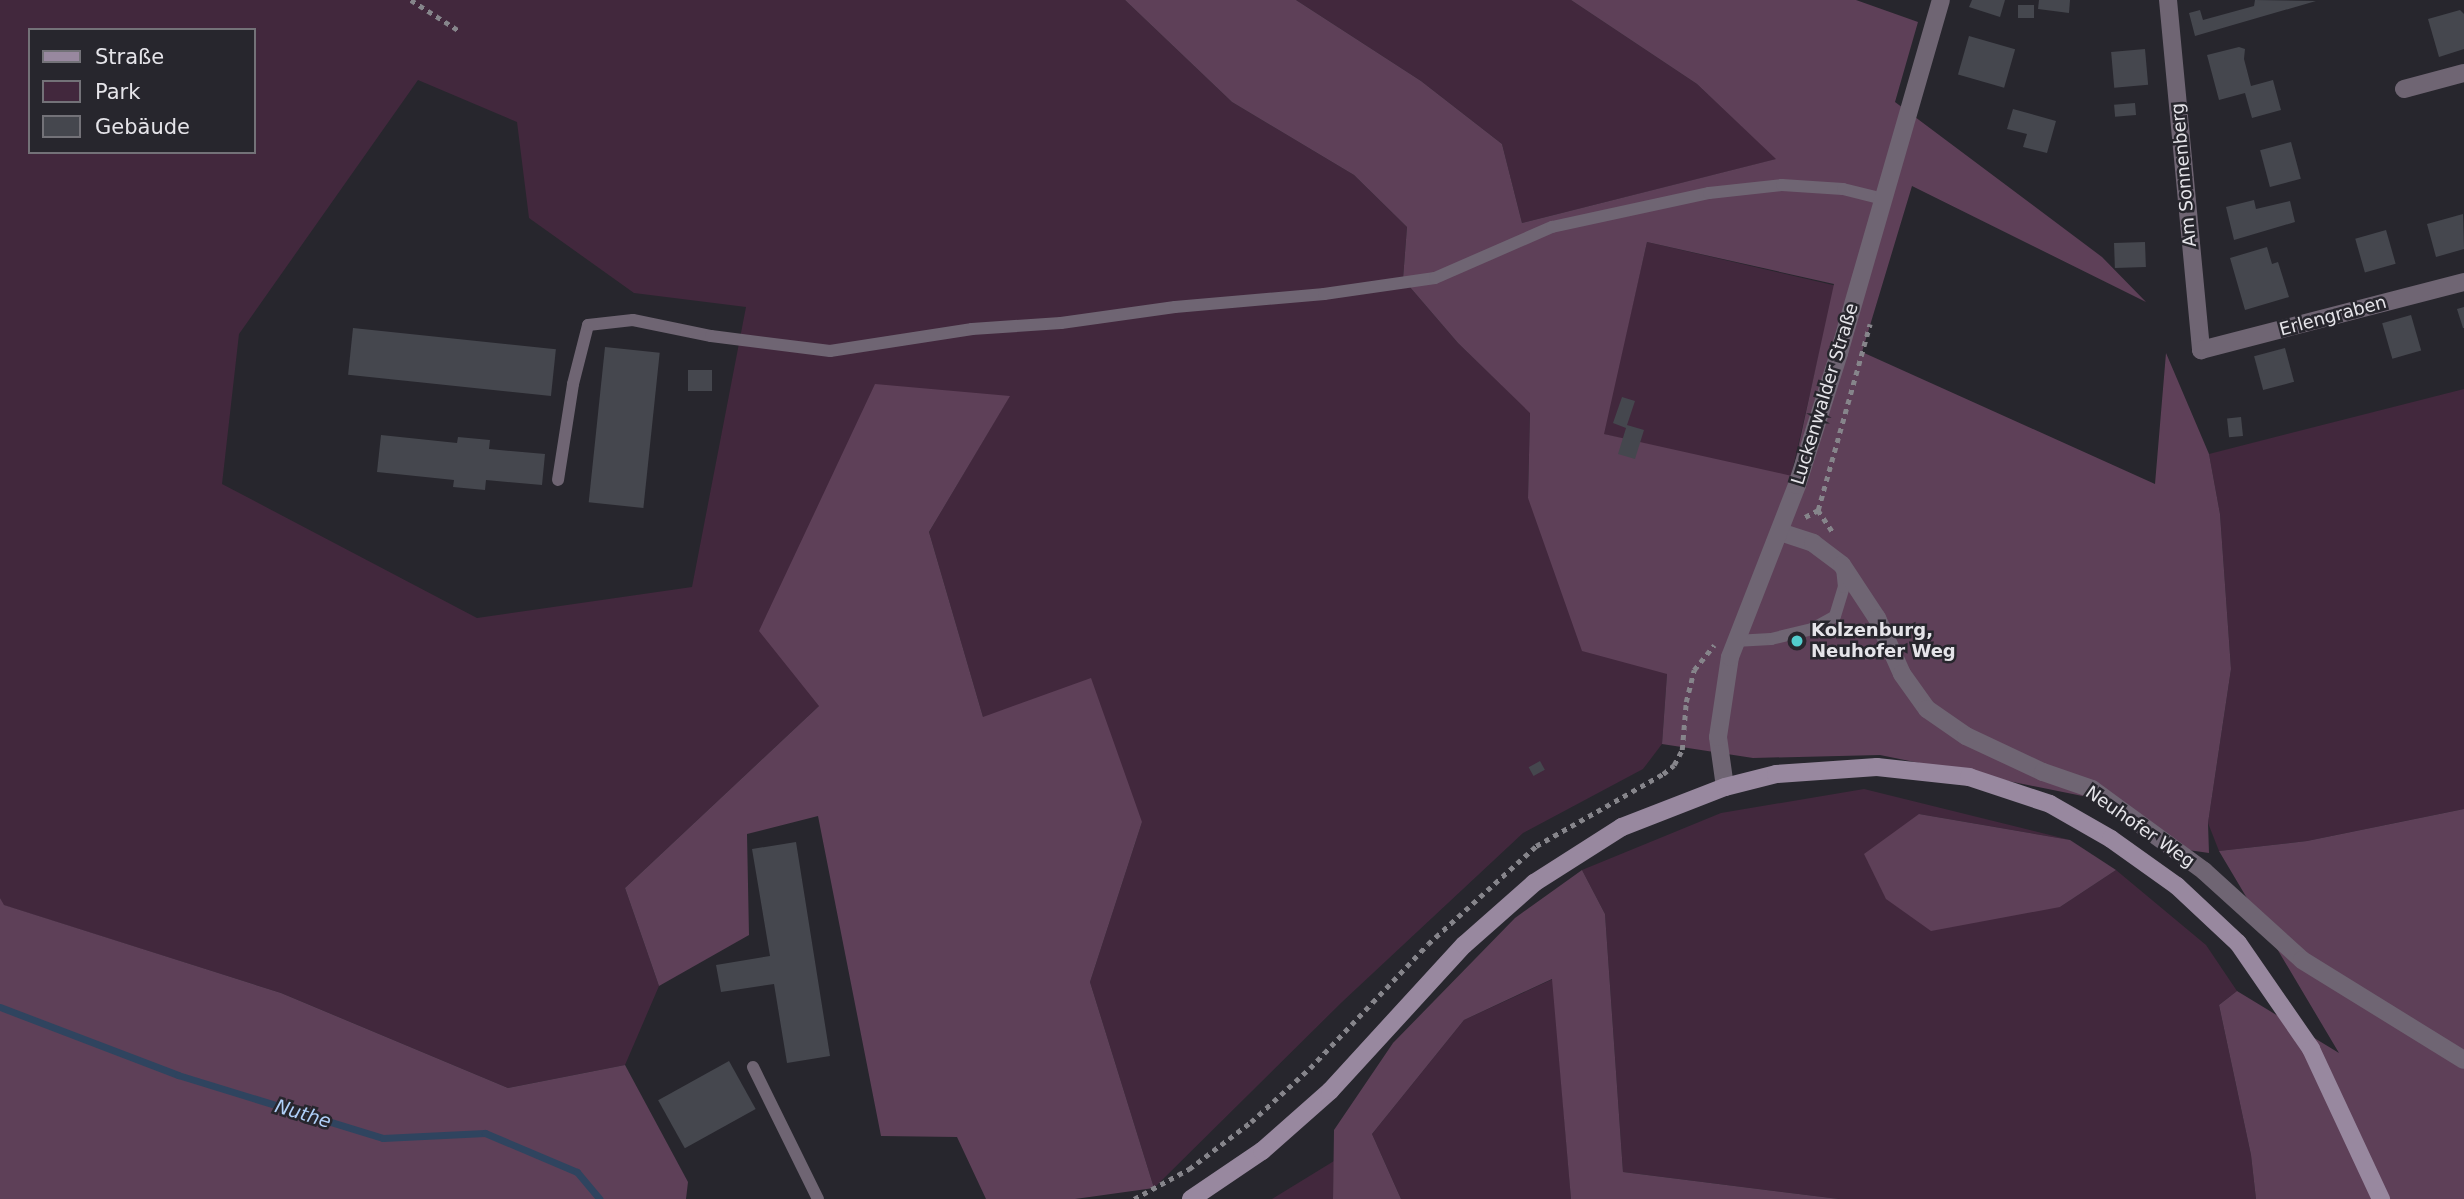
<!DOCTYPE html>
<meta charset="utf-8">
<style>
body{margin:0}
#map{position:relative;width:2464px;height:1199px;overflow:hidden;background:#27262d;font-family:"DejaVu Sans",sans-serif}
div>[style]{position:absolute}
.green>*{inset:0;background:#42283d;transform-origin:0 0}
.forest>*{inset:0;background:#5e4058}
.stream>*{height:7px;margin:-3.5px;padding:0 3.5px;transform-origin:3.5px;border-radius:3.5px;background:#2f445f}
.building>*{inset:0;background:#45474e;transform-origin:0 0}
.path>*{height:4.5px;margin-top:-2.25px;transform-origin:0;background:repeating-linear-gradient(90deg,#86858b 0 5px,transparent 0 10px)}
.service>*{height:12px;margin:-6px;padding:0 6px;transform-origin:6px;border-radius:6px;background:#6f6573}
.minor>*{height:18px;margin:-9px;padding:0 9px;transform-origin:9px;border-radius:9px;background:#6f6573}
.secondary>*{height:18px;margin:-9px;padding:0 9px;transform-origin:9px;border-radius:9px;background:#98889f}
.dots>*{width:19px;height:19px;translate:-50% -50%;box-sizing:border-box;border:4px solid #27262d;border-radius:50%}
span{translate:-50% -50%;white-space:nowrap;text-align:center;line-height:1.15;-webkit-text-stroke:5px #27262d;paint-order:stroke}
.street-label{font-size:18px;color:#e5e4e9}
.poi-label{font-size:18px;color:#e5e4e9;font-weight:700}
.left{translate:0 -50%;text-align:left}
.water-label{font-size:19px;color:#b0d0f9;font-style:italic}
.legend{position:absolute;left:28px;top:28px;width:228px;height:126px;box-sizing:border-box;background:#27262d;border:2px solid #737278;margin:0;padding:9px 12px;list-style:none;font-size:21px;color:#e5e4e9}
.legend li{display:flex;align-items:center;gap:14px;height:35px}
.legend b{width:35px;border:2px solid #737278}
</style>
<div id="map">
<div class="green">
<div style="clip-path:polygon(evenodd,0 0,1125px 0,1232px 102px,1354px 175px,1407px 227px,1403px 279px,1458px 343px,1530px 412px,1528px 498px,1667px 674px,1662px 744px,1643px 769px,1523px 833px,1342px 1002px,1154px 1188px,1090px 982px,1142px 822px,983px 717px,929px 532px,1009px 397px,819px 706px,625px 888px,659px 986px,625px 1065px,508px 1088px,281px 993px,3px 905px,0 898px,0 0,30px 30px,254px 30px,254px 152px,30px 152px,30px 30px,0 0,418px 80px,517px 122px,529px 218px,634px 293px,746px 307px,692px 587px,477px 618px,222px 484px,239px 334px,418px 80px)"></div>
<div style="clip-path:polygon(1296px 0,1571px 0,1697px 84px,1777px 159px,1522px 223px,1502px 144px,1421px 81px)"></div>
<div style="left:1647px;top:242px;width:193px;height:197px;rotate:13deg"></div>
<div style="clip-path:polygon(2464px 389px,2464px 809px,2307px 841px,2219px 851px,2208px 823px,2231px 669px,2220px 514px,2209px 454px)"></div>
<div style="clip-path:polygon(1864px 789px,2070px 840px,1919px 814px,2060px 907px,2116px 870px,2206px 945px,2237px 991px,2219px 1005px,2251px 1155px,2256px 1199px,1839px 1199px,1623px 1172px,1605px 914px,1582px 870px,1721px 813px)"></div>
<div style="clip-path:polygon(1553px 979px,1571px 1199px,1401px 1199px,1372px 1134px,1464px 1020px)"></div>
<div style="clip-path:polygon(1334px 1161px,1333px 1199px,1272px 1199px)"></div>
</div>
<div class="forest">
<div style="clip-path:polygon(evenodd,1125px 0,1296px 0,1421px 81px,1502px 144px,1522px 223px,1776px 159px,1697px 84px,1571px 0,1856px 0,1918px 22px,1895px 102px,2102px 257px,2146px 302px,1912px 186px,1862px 352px,2155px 484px,2166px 353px,2209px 454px,2220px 514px,2231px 669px,2208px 823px,2209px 853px,2174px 848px,2122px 804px,1880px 755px,1753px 758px,1662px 744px,1667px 674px,1582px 651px,1528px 498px,1530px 413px,1458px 343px,1403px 279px,1407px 227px,1354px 175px,1232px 102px,1125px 0,1647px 242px,1834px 284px,1792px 476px,1604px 434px,1647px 242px)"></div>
<div style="clip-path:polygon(875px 384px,1010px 396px,929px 532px,983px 717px,1091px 678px,1142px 822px,1090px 982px,1154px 1188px,1075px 1199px,986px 1199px,957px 1137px,881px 1136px,818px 816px,747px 834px,749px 935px,659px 986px,625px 888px,819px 706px,759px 631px)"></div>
<div style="clip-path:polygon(2464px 809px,2464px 1199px,2256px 1199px,2251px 1155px,2219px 1005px,2237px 991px,2339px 1053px,2219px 851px,2307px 841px)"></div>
<div style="clip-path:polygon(1919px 814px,2070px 840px,2116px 870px,2060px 907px,1931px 931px,1886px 899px,1864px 854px)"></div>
<div style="clip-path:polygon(1582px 870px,1605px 914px,1623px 1172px,1839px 1199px,1571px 1199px,1552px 979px,1464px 1020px,1372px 1134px,1401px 1199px,1333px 1199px,1334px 1130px,1393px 1043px,1515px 918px)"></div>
<div style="clip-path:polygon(0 898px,4px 905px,281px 993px,508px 1088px,625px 1065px,688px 1182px,686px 1199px,0 1199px)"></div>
</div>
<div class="stream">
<div style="left:0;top:1007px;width:191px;rotate:20.9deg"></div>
<div style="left:178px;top:1075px;width:214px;rotate:17.1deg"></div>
<div style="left:383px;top:1138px;width:102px;rotate:-2.8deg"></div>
<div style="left:485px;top:1133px;width:100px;rotate:23deg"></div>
<div style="left:577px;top:1172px;width:35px;rotate:50deg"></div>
</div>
<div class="building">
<div style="clip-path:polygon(1972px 0,2005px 0,2000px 17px,1969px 7px)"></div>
<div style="clip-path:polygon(2039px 0,2070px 0,2069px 13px,2038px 9px)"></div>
<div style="clip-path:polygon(2255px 0,2316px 1px,2195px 36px,2189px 13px,2200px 10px,2203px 20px,2254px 6px)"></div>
<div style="left:2018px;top:5px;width:16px;height:13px"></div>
<div style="clip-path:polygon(2460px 10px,2464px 14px,2464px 49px,2439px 57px,2428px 19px)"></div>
<div style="left:1969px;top:36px;width:48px;height:40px;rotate:16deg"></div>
<div style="clip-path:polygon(2239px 47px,2245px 49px,2244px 59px,2251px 86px,2273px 80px,2281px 110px,2252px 118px,2245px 93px,2219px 100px,2207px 55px)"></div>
<div style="left:2145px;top:49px;width:36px;height:34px;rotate:85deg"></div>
<div style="left:2135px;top:103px;width:12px;height:21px;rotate:85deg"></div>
<div style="clip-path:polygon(2013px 109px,2056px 121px,2047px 153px,2023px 147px,2027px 134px,2007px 129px)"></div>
<div style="left:2291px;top:142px;width:38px;height:32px;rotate:75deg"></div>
<div style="clip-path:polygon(2254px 200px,2256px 209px,2290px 201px,2295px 222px,2234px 240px,2226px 207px)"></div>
<div style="clip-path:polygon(2463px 214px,2464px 249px,2436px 257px,2427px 224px)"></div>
<div style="left:2386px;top:230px;width:35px;height:32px;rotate:74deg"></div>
<div style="left:2145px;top:242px;width:25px;height:31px;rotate:88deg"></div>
<div style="clip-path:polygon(2267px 247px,2272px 264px,2278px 262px,2289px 297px,2245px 310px,2230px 258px)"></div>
<div style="clip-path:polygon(2464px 307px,2464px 328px,2463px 328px,2457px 309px)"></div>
<div style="left:2411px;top:315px;width:37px;height:30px;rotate:74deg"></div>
<div style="left:353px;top:328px;width:204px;height:47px;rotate:6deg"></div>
<div style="left:605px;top:347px;width:55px;height:156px;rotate:6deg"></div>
<div style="left:2285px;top:348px;width:35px;height:32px;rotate:75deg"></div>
<div style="left:712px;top:370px;width:21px;height:24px;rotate:90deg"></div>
<div style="clip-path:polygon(1622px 397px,1635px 401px,1627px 425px,1644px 430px,1635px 459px,1618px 454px,1626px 428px,1613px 423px)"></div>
<div style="left:2241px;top:417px;width:19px;height:14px;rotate:84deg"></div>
<div style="clip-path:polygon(381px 435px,457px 443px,458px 437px,490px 440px,489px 449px,545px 454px,542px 485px,486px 480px,485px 490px,453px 487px,454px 480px,377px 472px)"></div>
<div style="left:1540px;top:761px;width:10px;height:13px;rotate:61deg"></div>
<div style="clip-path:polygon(796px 842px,830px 1056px,787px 1063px,774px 984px,721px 992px,716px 965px,770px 956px,752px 849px)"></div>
<div style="left:729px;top:1061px;width:55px;height:81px;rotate:61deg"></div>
</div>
<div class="path">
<div style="left:411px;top:0;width:59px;rotate:32.6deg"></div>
<div style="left:1818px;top:510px;width:27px;rotate:56deg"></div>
<div style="left:1805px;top:517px;width:15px;rotate:-28deg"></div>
<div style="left:1818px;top:510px;width:193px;rotate:-74.4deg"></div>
<div style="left:1134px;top:1199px;width:63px;rotate:-28.6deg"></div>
<div style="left:1189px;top:1169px;width:78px;rotate:-37.2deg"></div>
<div style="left:1251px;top:1122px;width:80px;rotate:-42.5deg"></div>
<div style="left:1310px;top:1068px;width:171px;rotate:-46.4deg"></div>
<div style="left:1428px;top:944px;width:146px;rotate:-42.2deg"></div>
<div style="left:1536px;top:846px;width:146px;rotate:-29.6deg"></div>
<div style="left:1663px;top:774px;width:14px;rotate:-39deg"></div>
<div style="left:1674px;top:765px;width:17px;rotate:-62deg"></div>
<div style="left:1682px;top:750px;width:48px;rotate:-85.2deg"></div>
<div style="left:1686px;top:702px;width:33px;rotate:-76deg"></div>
<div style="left:1694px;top:670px;width:32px;rotate:-51deg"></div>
</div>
<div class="service">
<div style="left:558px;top:480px;width:97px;rotate:-81.1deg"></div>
<div style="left:573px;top:384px;width:61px;rotate:-75.7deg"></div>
<div style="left:588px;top:325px;width:45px;rotate:-6.3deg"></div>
<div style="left:633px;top:320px;width:80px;rotate:11.6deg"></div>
<div style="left:711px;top:336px;width:120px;rotate:7.2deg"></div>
<div style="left:830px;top:351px;width:144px;rotate:-8.8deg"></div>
<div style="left:972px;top:329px;width:89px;rotate:-3.9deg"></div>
<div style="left:1061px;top:323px;width:115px;rotate:-8deg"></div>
<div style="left:1175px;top:307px;width:150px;rotate:-5deg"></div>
<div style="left:1324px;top:294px;width:112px;rotate:-8.2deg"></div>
<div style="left:1435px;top:278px;width:128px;rotate:-23.6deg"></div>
<div style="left:1552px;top:227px;width:161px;rotate:-12.2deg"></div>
<div style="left:1709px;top:193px;width:73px;rotate:-6.3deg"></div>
<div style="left:1782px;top:185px;width:61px;rotate:3.8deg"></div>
<div style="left:1843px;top:189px;width:41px;rotate:14deg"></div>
<div style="left:1735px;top:641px;width:36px;rotate:-3deg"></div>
<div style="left:1771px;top:639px;width:42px;rotate:-13.7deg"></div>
<div style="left:1812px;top:629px;width:26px;rotate:-29deg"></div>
<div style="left:1835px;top:616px;width:30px;rotate:-73deg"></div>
<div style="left:1844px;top:587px;width:19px;rotate:-96deg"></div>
<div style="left:753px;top:1067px;width:147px;rotate:63.8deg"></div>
</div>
<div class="minor">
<div style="left:2168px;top:0;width:352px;rotate:84.6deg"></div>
<div style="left:2201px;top:350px;width:272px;rotate:-14.5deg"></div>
<div style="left:2404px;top:89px;width:62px;rotate:-14.9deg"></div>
<div style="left:1780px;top:532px;width:35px;rotate:18deg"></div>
<div style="left:1813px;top:543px;width:36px;rotate:37deg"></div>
<div style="left:1842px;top:565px;width:64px;rotate:56.6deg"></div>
<div style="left:1877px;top:618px;width:61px;rotate:65.9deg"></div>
<div style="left:1902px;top:674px;width:43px;rotate:54.5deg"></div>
<div style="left:1927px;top:709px;width:47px;rotate:34.7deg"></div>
<div style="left:1966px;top:736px;width:85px;rotate:25.1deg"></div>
<div style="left:2043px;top:772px;width:52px;rotate:19.1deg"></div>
<div style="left:2092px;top:789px;width:139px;rotate:36.2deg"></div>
<div style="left:2204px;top:871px;width:132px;rotate:42.2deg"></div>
<div style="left:2302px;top:960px;width:190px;rotate:31.7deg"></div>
<div style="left:1725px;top:787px;width:50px;rotate:-98deg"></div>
<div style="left:1718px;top:737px;width:81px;rotate:-81.5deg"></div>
<div style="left:1730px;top:657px;width:185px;rotate:-68.7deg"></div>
<div style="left:1797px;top:485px;width:139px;rotate:-72.3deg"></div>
<div style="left:1839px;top:353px;width:367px;rotate:-73.9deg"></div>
</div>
<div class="secondary">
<div style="left:1191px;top:1199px;width:86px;rotate:-34.1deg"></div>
<div style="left:1262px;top:1151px;width:91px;rotate:-41.4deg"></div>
<div style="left:1330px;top:1091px;width:198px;rotate:-47.5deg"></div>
<div style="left:1464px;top:945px;width:94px;rotate:-41.5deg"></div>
<div style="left:1534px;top:883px;width:104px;rotate:-32.5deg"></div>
<div style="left:1622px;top:827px;width:110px;rotate:-21.2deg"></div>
<div style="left:1725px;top:787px;width:53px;rotate:-14.3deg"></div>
<div style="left:1776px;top:774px;width:101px;rotate:-4deg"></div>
<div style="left:1877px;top:767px;width:93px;rotate:6.2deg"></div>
<div style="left:1969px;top:777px;width:85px;rotate:18.4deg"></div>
<div style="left:2050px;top:804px;width:70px;rotate:29.8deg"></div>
<div style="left:2111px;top:839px;width:81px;rotate:35.5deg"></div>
<div style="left:2177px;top:886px;width:83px;rotate:43.1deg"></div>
<div style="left:2238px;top:943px;width:129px;rotate:55.4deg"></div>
<div style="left:2311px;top:1049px;width:166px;rotate:65deg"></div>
</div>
<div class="dots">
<div style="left:1797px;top:641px;background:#52cdce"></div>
</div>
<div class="street-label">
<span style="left:2184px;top:175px;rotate:-95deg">Am Sonnenberg</span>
<span style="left:2333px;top:316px;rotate:-15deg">Erlengraben</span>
<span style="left:1825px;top:394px;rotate:-73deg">Luckenwalder Straße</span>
<span style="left:2140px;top:827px;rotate:35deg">Neuhofer Weg</span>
</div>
<div class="poi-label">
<span class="left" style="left:1811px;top:641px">Kolzenburg,<br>Neuhofer Weg</span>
</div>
<div class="water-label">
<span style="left:303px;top:1114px;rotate:17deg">Nuthe</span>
</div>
<ul class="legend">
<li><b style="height:9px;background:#98889f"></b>Straße</li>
<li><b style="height:19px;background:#42283d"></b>Park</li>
<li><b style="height:19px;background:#45474e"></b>Gebäude</li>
</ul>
</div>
